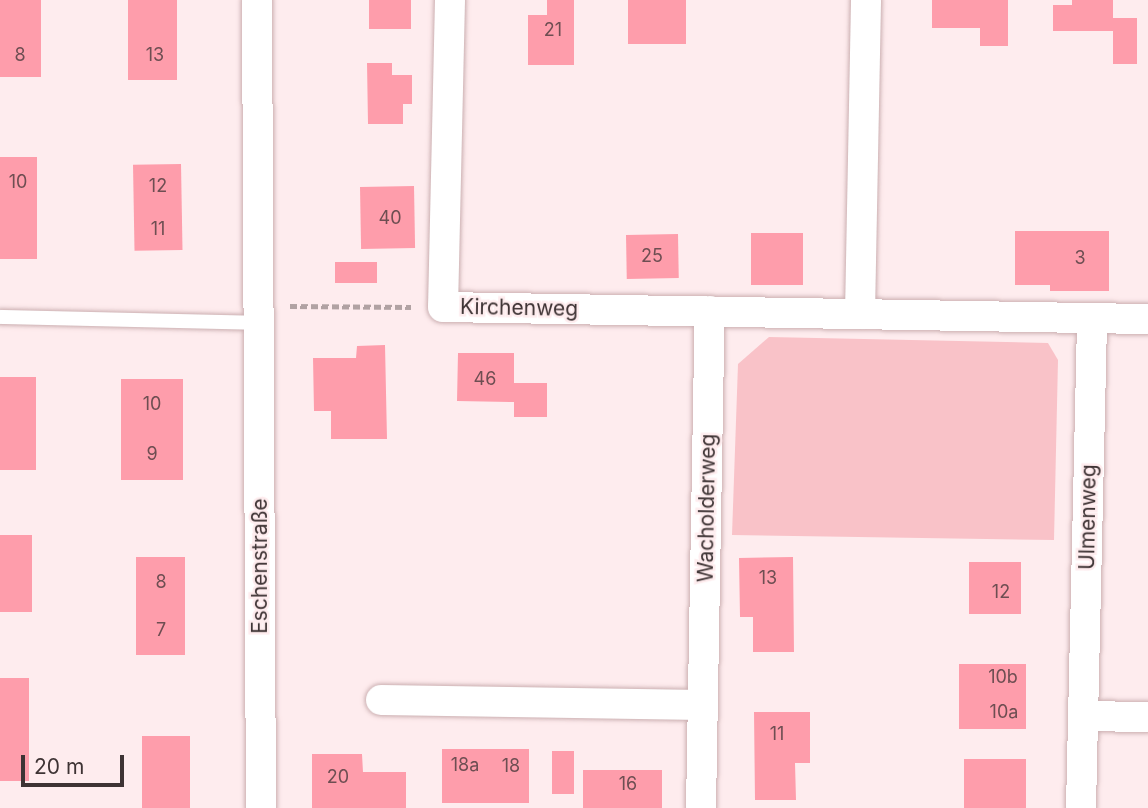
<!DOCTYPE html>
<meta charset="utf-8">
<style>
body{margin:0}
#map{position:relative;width:1148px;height:808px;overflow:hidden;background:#feecee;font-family:Inter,sans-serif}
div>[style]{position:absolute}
.green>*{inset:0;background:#f9c2c8}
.building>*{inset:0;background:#fe9dab;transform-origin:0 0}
.path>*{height:4.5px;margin-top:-2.25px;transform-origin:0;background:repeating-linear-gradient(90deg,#b1a2a3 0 7px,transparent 0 10.5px)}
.roads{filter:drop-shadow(0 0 2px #cbafb1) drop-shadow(0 0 2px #cbafb1)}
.service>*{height:14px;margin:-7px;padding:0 7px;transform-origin:7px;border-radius:7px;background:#fff}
.minor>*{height:30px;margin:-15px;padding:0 15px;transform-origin:15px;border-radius:15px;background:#fff}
span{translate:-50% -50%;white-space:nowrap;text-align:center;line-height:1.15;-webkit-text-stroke:5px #feecee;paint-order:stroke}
.number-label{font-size:18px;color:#6e4e52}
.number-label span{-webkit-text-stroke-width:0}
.street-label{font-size:21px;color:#3e3334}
.scale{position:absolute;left:21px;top:755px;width:103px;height:32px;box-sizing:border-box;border:4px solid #3e3334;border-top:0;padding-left:9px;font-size:21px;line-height:24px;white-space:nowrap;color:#3e3334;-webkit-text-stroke:5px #feecee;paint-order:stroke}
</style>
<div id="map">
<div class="green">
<div style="clip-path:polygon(769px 337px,1048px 343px,1058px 360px,1054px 540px,732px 535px,738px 364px)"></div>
</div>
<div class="building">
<div style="left:0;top:0;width:41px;height:77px"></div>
<div style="left:128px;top:0;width:49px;height:80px"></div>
<div style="left:369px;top:0;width:42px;height:29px"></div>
<div style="clip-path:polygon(547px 0,574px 0,574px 65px,528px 65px,528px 15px,547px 15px)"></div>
<div style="left:628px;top:0;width:58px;height:44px"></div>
<div style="clip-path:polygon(932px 0,1008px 0,1008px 46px,980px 46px,980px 28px,932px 28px)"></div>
<div style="clip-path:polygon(1072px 0,1113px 0,1113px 18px,1137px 18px,1137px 64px,1113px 64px,1113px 31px,1053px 31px,1053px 5px,1072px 5px)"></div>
<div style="clip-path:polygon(367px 63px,392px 63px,392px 75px,412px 75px,412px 104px,403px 104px,403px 124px,368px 124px)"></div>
<div style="left:0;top:157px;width:37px;height:102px"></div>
<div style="left:181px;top:164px;width:86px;height:48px;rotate:89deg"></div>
<div style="left:414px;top:186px;width:62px;height:54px;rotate:89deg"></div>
<div style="clip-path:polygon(1015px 231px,1109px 231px,1109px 291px,1050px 291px,1050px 285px,1015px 285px)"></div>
<div style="left:751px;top:233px;width:52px;height:52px"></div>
<div style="left:678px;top:234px;width:44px;height:52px;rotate:89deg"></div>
<div style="left:377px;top:262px;width:21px;height:42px;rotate:90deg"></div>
<div style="clip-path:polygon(385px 345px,387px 439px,331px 439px,331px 411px,314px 411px,313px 358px,356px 358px,357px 346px)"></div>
<div style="clip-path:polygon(458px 353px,514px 353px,514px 383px,547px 383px,547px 417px,514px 417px,514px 402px,457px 401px)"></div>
<div style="left:0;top:377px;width:36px;height:93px"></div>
<div style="left:121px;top:379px;width:62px;height:101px"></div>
<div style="left:0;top:535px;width:32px;height:77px"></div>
<div style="left:136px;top:557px;width:49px;height:98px"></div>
<div style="clip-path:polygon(793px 557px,794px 652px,753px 652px,753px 617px,740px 617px,739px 558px)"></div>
<div style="left:969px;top:562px;width:52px;height:52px"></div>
<div style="left:1026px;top:664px;width:65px;height:67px;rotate:90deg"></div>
<div style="left:0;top:678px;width:29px;height:103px"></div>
<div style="clip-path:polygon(754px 712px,810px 712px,810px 763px,795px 763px,796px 800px,755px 800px)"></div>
<div style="left:142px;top:736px;width:48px;height:72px"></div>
<div style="left:442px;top:749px;width:87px;height:54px"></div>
<div style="left:552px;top:751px;width:22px;height:43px"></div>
<div style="clip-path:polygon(312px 754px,362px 754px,363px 772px,406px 772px,406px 808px,312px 808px)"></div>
<div style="left:964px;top:759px;width:62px;height:49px"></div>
<div style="left:583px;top:770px;width:79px;height:38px"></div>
</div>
<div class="path">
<div style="left:290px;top:306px;width:121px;rotate:0.5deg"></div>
</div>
<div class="roads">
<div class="service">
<div style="left:0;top:317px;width:258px;rotate:1.3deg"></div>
</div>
<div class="minor">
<div style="left:257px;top:0;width:808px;rotate:89.72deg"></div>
<div style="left:450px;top:0;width:307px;rotate:91.3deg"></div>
<div style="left:443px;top:307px;width:705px;rotate:0.98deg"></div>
<div style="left:860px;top:314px;width:314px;rotate:-88.9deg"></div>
<div style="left:381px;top:700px;width:322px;rotate:0.9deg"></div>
<div style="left:1083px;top:716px;width:65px;rotate:0.9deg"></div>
<div style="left:701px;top:808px;width:497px;rotate:-89deg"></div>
<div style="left:1081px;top:808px;width:490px;rotate:-88.7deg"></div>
</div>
</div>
<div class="number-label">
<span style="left:553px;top:30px">21</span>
<span style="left:20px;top:55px">8</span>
<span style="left:155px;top:55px">13</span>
<span style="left:18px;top:182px">10</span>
<span style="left:158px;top:186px">12</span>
<span style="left:390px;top:218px">40</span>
<span style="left:158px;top:229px">11</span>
<span style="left:652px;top:256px">25</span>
<span style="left:1080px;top:258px">3</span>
<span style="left:485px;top:379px">46</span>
<span style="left:152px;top:404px">10</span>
<span style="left:152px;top:454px">9</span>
<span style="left:768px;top:578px">13</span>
<span style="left:161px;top:582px">8</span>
<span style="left:1001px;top:592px">12</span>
<span style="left:161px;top:630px">7</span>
<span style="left:1003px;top:677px">10b</span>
<span style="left:1004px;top:712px">10a</span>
<span style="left:777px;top:734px">11</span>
<span style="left:465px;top:765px">18a</span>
<span style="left:511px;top:766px">18</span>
<span style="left:338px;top:777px">20</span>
<span style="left:628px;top:784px">16</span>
</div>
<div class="street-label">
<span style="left:519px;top:308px;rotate:1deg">Kirchenweg</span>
<span style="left:707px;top:508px;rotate:-89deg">Wacholderweg</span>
<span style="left:1088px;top:517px;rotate:-89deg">Ulmenweg</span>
<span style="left:260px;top:566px;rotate:-90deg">Eschenstraße</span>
</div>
<div class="scale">20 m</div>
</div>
